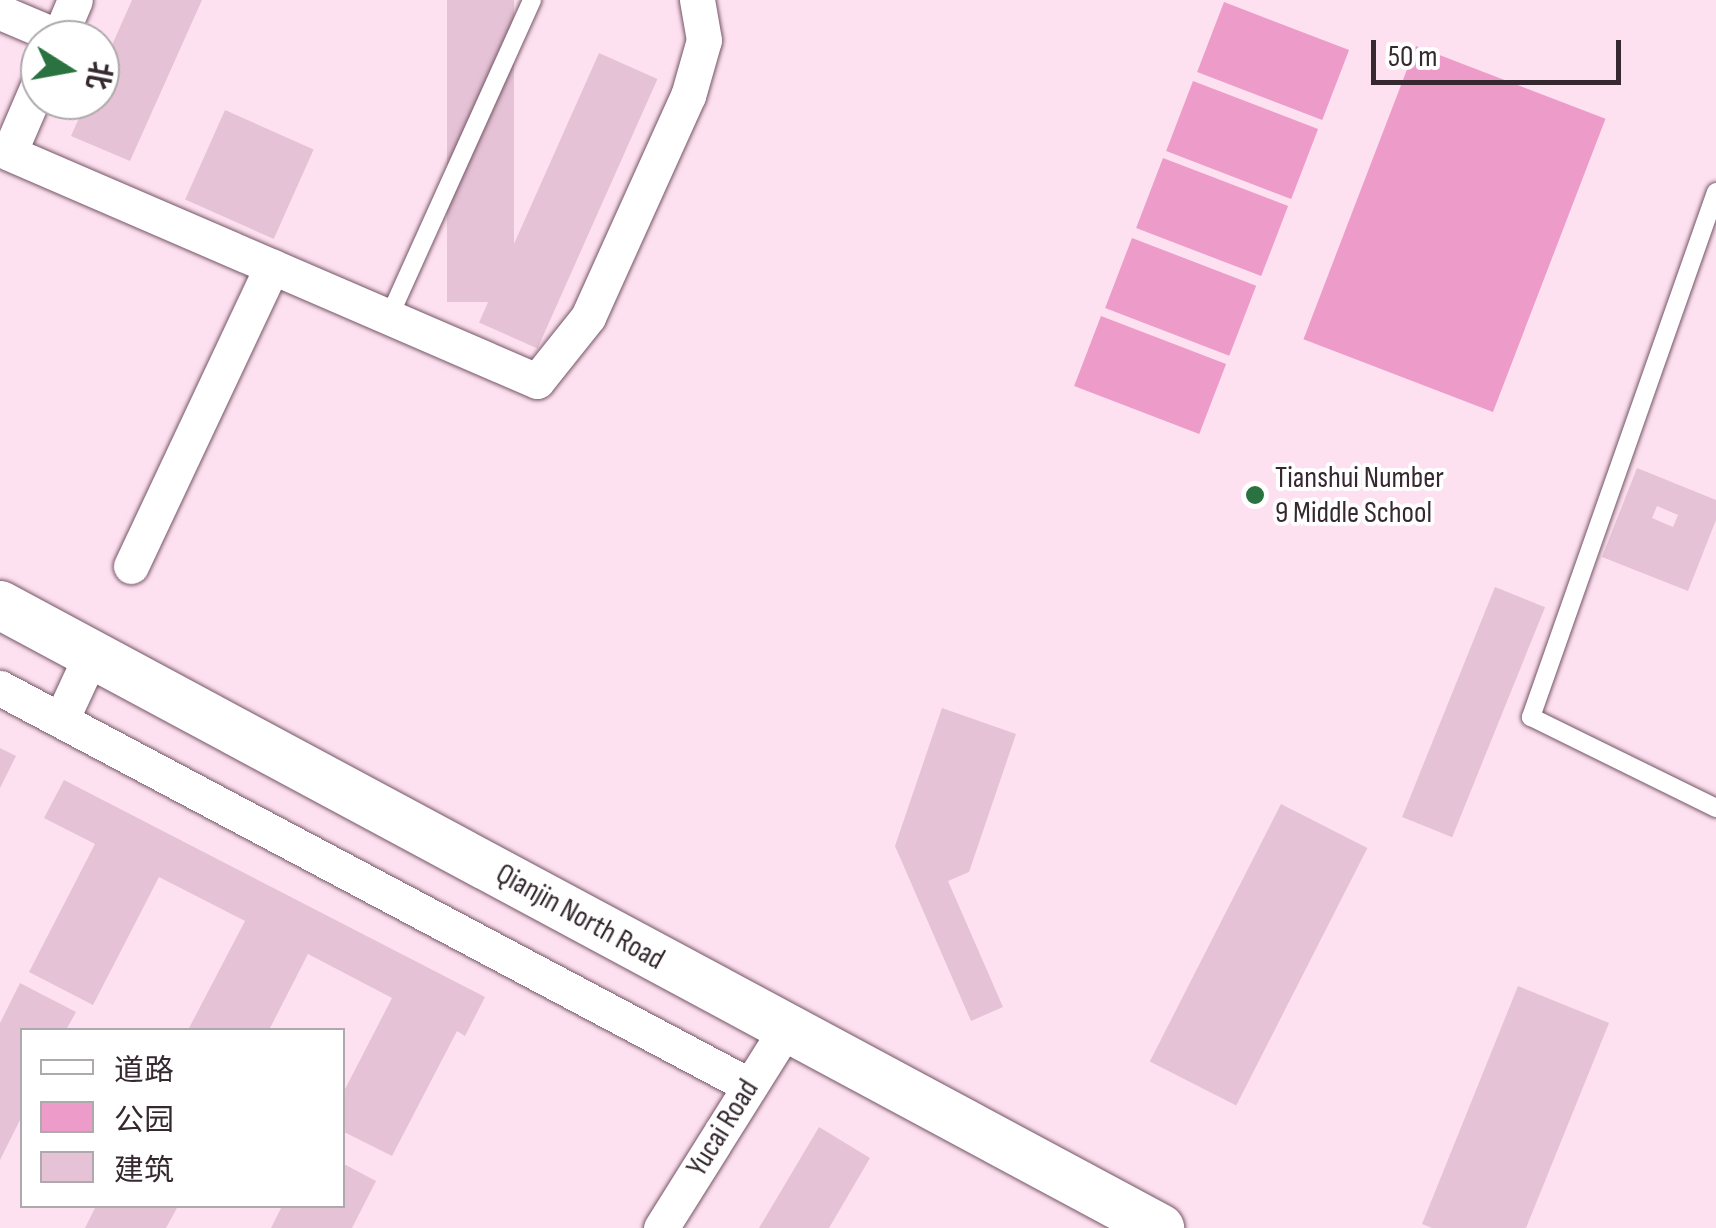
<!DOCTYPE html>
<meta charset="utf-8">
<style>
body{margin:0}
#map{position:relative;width:1716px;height:1228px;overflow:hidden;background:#fee1f0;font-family:"Sofia Sans Condensed","Noto Sans SC",sans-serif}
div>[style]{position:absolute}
.green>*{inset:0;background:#ed9cca;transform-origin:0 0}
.building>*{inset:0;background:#e5c2d5;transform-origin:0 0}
.roads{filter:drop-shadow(0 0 2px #745566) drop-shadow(0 0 2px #745566)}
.lane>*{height:18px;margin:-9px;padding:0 9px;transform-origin:9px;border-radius:9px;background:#fff}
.street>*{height:35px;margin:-17.5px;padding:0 17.5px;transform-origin:17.5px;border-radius:17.5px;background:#fff}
.secondary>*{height:48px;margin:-24px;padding:0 24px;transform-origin:24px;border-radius:24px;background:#fff}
.dots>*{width:28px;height:28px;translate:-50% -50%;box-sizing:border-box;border:5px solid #fff;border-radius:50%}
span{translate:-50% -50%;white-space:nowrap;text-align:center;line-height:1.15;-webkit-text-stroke:8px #fff;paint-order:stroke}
.poi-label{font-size:30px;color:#35282f}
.left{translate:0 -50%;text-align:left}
.street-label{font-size:30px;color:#35282f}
.legend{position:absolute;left:20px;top:1028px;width:325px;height:180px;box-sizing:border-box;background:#fff;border:2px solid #aea9ac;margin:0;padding:12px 18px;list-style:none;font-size:30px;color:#35282f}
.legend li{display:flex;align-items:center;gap:20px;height:50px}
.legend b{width:50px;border:2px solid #aea9ac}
.north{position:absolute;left:20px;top:20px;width:100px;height:100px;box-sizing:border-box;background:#fff;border:2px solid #aea9ac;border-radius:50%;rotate:101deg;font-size:28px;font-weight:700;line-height:40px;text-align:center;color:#35282f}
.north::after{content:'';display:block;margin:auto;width:35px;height:45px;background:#2a7340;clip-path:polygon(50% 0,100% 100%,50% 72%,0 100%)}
.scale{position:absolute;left:1371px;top:40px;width:250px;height:45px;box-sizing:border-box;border:5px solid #35282f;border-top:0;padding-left:12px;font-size:30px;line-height:35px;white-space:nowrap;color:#35282f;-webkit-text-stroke:8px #fff;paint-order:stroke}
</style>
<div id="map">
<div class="green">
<div style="left:1224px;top:2px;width:134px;height:75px;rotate:21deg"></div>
<div style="left:1416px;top:46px;width:203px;height:314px;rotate:21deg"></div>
<div style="left:1193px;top:81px;width:134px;height:75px;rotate:21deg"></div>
<div style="left:1163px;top:158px;width:134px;height:75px;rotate:21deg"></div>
<div style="left:1132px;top:238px;width:133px;height:75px;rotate:21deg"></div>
<div style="left:1101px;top:316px;width:134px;height:75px;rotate:21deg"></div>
</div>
<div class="building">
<div style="clip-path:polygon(132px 0,202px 0,130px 161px,71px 136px,87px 100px,100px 100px,100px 72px)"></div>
<div style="left:447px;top:0;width:67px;height:302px"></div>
<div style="left:599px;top:53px;width:64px;height:295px;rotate:24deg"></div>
<div style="left:225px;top:110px;width:97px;height:98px;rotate:24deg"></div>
<div style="clip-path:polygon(evenodd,1637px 468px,1716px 500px,1716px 520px,1688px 591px,1602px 557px,1637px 468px,1657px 506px,1678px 515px,1673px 527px,1652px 518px,1657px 506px)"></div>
<div style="left:1495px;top:587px;width:54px;height:248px;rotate:22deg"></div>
<div style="clip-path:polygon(942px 708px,1016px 734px,969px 872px,948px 881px,1003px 1007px,971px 1021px,895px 846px)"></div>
<div style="clip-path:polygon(0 748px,16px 756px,0 788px)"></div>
<div style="clip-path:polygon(64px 780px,485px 997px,465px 1036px,457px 1031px,392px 1156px,342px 1131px,342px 1095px,392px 998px,308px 954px,269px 1030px,188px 1030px,245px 921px,159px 877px,93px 1005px,29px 972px,95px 844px,44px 818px)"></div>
<div style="left:1281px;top:804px;width:97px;height:289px;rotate:27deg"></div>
<div style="clip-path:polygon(20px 983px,76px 1012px,66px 1030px,22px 1030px,22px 1116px,0 1160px,0 1023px)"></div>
<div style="clip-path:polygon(1518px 986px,1609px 1023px,1526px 1228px,1432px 1228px,1422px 1224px)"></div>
<div style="clip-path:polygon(819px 1127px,870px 1158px,829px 1228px,759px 1228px)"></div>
<div style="clip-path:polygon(342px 1163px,376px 1181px,352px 1228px,271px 1228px,282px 1206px,342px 1206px)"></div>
<div style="clip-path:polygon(96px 1206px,178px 1206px,166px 1228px,85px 1228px)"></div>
</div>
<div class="roads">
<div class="lane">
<div style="left:1716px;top:192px;width:557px;rotate:109.41deg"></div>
<div style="left:1531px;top:717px;width:206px;rotate:26.2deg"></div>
<div style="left:389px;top:317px;width:348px;rotate:-65.7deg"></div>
</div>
<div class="street">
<div style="left:0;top:12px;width:64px;rotate:23deg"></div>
<div style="left:58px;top:40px;width:43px;rotate:-67deg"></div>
<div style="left:40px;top:81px;width:78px;rotate:113.3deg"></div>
<div style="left:9px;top:153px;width:575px;rotate:23.36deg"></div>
<div style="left:537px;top:381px;width:82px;rotate:-51.4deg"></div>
<div style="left:588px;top:317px;width:243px;rotate:-65.7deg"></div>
<div style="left:688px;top:96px;width:58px;rotate:-74.1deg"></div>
<div style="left:704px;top:40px;width:41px;rotate:-99.9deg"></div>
<div style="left:131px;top:566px;width:331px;rotate:-64.8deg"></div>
<div style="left:0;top:688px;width:849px;rotate:27.95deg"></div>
<div style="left:61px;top:720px;width:76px;rotate:-65.1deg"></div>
<div style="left:661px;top:1228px;width:235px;rotate:-57.9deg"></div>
</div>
<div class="secondary">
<div style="left:0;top:605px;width:1317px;rotate:28.24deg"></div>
</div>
</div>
<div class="dots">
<div style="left:1255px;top:495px;background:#2a7340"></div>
</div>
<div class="poi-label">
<span class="left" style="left:1275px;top:495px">Tianshui Number<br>9 Middle School</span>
</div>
<div class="street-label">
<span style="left:580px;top:917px;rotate:29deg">Qianjin North Road</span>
<span style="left:723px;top:1128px;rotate:-58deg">Yucai Road</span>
</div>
<ul class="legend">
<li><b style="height:12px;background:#fff"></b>道路</li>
<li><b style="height:28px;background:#ed9cca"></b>公园</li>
<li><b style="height:28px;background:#e5c2d5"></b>建筑</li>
</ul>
<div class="north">北</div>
<div class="scale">50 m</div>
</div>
